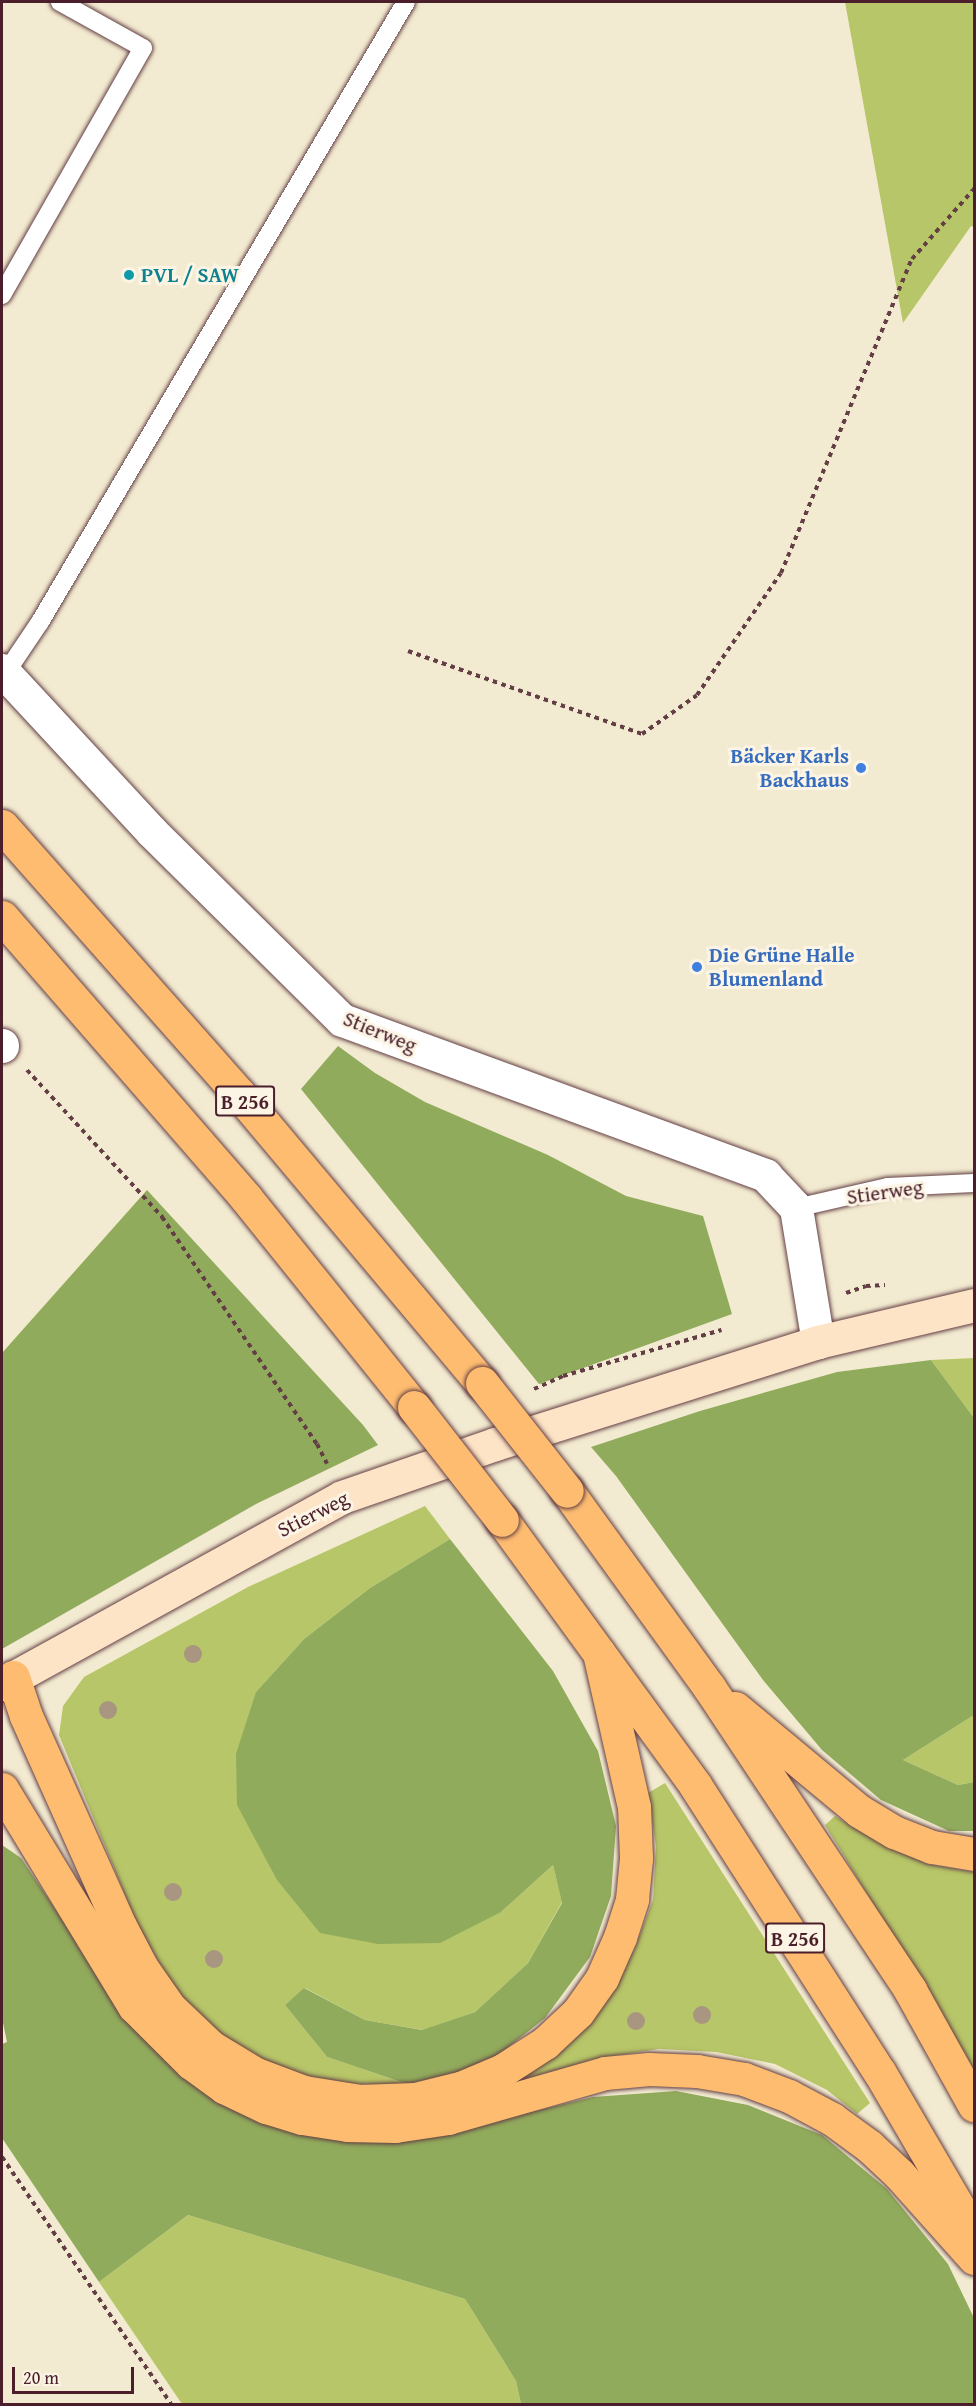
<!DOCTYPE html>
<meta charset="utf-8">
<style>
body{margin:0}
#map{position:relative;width:976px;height:2406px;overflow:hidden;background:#f3ebd1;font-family:"Gentium Book Plus",serif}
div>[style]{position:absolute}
.green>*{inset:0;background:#b7c668}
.forest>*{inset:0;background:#91ab5c}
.path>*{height:4px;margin-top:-2px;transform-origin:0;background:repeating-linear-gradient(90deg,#633e44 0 4.5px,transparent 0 9px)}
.roads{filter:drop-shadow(0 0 2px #633e44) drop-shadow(0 0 2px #633e44)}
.lane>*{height:18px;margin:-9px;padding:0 9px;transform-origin:9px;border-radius:9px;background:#fff}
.street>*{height:33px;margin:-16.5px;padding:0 16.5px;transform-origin:16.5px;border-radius:16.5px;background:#fff}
.secondary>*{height:33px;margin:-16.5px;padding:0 16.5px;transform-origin:16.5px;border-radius:16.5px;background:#fee4c6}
.highway>*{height:33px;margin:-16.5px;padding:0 16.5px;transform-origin:16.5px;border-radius:16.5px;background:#fdbc70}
.bridges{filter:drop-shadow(0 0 2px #633e44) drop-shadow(0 0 2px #633e44)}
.highway-bridge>*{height:33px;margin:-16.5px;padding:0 16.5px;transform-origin:16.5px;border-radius:16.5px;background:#fdbc70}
.trees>*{width:18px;height:18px;margin:-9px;border-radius:50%;background:#a89680}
.dots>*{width:16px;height:16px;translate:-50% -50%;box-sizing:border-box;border:3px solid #fcf5e5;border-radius:50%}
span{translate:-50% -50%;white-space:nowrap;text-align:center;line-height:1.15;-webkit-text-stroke:6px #fcf5e5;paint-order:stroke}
.shield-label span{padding:2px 4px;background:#fcf5e5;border:2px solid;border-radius:4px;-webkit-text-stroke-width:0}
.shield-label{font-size:20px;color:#4a1f2b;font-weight:700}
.culture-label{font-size:21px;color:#0d838f;font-weight:700}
.left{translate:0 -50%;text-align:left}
.shop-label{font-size:21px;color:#366cbe;font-weight:700}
.right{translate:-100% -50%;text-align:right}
.street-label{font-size:21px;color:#4a1f2b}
.frame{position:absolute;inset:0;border:3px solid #4a1f2b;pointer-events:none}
.scale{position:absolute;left:12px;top:2367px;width:122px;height:27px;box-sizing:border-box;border:3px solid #4a1f2b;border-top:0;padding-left:8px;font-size:18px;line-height:21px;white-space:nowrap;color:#4a1f2b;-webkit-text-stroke:4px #fcf5e5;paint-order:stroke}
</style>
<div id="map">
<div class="green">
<div style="clip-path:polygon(845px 2px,974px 2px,974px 227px,971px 226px,903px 323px)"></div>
<div style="clip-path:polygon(974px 1358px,974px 1418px,931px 1360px)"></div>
<div style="clip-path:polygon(425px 1506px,450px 1539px,370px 1588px,304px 1639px,256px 1692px,501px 1912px,553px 1865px,562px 1902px,528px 1963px,475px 2012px,423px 2030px,365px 2020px,305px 1988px,285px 2005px,327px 2057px,410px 2085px,331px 2083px,270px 2066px,218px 2035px,174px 1989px,138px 1926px,59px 1735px,63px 1706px,84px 1677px,248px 1587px)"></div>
<div style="clip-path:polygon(974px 1715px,974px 1782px,958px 1785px,903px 1760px)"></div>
<div style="clip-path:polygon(665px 1783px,870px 2103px,857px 2114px,827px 2090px,775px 2064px,716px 2052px,659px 2049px,606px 2057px,517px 2081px,564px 2049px,606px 2000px,634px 1950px,653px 1900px,656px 1846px,648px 1793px)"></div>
<div style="clip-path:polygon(835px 1816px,883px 1845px,928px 1864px,974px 1872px,974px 2069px,825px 1825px)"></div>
<div style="clip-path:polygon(188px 2215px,465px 2299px,516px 2381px,521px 2404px,182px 2404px,99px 2282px)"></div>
</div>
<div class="forest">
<div style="clip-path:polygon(338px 1046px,375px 1073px,425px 1102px,548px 1155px,626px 1196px,703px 1216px,732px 1314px,539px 1384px,301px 1089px)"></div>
<div style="clip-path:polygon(147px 1190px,363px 1425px,378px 1445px,256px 1504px,2px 1649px,2px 1353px)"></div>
<div style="clip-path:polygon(931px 1360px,974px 1418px,974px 1715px,903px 1760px,958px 1785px,974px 1782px,974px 1831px,949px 1831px,881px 1800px,822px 1750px,763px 1680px,616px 1476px,591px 1447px,700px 1411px,837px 1372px)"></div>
<div style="clip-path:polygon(450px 1539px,553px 1671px,598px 1751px,616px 1826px,611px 1896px,590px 1957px,545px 2018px,487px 2064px,410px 2085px,327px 2057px,285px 2005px,304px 1988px,365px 2020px,422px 2030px,475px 2012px,528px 1963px,562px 1903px,553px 1865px,501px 1912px,440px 1943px,378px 1944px,320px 1933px,277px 1880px,237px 1805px,236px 1754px,256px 1692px,304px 1639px,370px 1588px)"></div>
<div style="clip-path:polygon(2px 1845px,21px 1858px,134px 2026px,185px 2076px,498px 2120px,593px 2097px,676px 2091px,748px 2105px,822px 2135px,887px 2189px,948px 2264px,974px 2318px,974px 2404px,521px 2404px,516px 2381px,465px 2299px,188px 2215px,99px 2282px,2px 2138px,2px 2044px,7px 2042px,2px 2018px)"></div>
</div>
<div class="path">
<div style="left:408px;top:651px;width:248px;rotate:19.5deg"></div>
<div style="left:642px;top:734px;width:67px;rotate:-35.3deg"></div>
<div style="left:697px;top:695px;width:148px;rotate:-55.5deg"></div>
<div style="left:781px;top:573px;width:340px;rotate:-67.4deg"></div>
<div style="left:912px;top:259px;width:94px;rotate:-48.5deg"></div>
<div style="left:27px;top:1070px;width:200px;rotate:47.4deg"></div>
<div style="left:162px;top:1217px;width:275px;rotate:55.7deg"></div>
<div style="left:317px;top:1444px;width:22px;rotate:63deg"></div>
<div style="left:846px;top:1293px;width:21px;rotate:-19deg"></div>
<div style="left:866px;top:1286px;width:19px;rotate:-3deg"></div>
<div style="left:534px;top:1389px;width:32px;rotate:-24deg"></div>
<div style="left:563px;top:1376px;width:165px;rotate:-16.2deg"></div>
<div style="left:2px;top:2157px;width:299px;rotate:55.6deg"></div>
</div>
<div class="roads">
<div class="lane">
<div style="left:2px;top:295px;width:284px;rotate:-60.3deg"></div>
<div style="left:143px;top:48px;width:95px;rotate:-151deg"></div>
<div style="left:5px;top:674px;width:63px;rotate:-56.1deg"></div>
<div style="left:40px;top:622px;width:720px;rotate:-59.45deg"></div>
<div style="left:796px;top:1208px;width:94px;rotate:-12.9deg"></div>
<div style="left:888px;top:1187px;width:86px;rotate:-2.7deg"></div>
</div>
<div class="street">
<div style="left:2px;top:670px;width:221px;rotate:47.2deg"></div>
<div style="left:152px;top:832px;width:267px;rotate:44.7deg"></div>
<div style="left:342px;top:1020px;width:451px;rotate:20.1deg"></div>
<div style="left:765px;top:1175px;width:45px;rotate:46.8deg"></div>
<div style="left:796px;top:1208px;width:136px;rotate:80.7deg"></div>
<div style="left:2px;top:1046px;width:1px;rotate:-90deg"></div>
</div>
<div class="secondary">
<div style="left:2px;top:1684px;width:388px;rotate:-28.8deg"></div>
<div style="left:342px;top:1497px;width:162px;rotate:-19.1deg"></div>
<div style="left:495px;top:1444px;width:339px;rotate:-17.5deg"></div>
<div style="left:818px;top:1342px;width:160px;rotate:-13.3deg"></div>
</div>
<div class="highway">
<div style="left:2px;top:826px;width:359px;rotate:48.5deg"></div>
<div style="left:240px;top:1095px;width:376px;rotate:50deg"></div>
<div style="left:2px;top:917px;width:372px;rotate:49deg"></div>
<div style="left:246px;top:1198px;width:268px;rotate:51.2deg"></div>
<div style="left:567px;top:1491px;width:242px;rotate:54.1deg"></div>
<div style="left:709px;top:1687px;width:364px;rotate:56.4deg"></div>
<div style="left:910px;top:1990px;width:132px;rotate:60.9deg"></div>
<div style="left:502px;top:1520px;width:328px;rotate:53.9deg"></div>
<div style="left:695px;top:1785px;width:342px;rotate:57.3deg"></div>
<div style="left:880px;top:2073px;width:186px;rotate:59.7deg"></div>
<div style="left:13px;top:1677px;width:41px;rotate:71.6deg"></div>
<div style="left:26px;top:1716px;width:230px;rotate:65.9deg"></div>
<div style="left:120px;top:1926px;width:47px;rotate:62.4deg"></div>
<div style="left:142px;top:1968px;width:49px;rotate:55deg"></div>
<div style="left:170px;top:2008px;width:57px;rotate:43.6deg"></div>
<div style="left:211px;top:2047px;width:52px;rotate:31deg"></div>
<div style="left:256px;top:2074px;width:51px;rotate:20.6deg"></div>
<div style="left:304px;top:2092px;width:57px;rotate:9.1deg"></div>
<div style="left:360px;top:2101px;width:55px;rotate:-2.1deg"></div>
<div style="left:415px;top:2099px;width:49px;rotate:-14deg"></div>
<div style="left:463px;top:2087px;width:43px;rotate:-23deg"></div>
<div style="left:503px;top:2070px;width:50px;rotate:-32.7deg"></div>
<div style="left:545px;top:2043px;width:45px;rotate:-43.2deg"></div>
<div style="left:578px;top:2012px;width:42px;rotate:-54.8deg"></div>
<div style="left:602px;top:1978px;width:45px;rotate:-66.3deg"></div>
<div style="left:620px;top:1937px;width:40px;rotate:-72deg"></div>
<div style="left:632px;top:1899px;width:41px;rotate:-84.4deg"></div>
<div style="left:636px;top:1858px;width:51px;rotate:-92.2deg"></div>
<div style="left:634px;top:1807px;width:158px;rotate:-102.8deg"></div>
<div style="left:735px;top:1708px;width:161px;rotate:39.7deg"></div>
<div style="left:859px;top:1811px;width:41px;rotate:31deg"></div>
<div style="left:894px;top:1832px;width:41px;rotate:21.5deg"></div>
<div style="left:932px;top:1847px;width:43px;rotate:9.5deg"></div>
<div style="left:2px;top:1789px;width:254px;rotate:58.7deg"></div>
<div style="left:134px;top:2006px;width:81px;rotate:45deg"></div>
<div style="left:191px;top:2063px;width:41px;rotate:36deg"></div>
<div style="left:224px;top:2087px;width:47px;rotate:25.5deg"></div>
<div style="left:266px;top:2107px;width:38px;rotate:17deg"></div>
<div style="left:302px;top:2118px;width:46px;rotate:8.8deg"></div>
<div style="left:347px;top:2125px;width:48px;rotate:1.2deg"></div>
<div style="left:395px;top:2126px;width:54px;rotate:-8.6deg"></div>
<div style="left:448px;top:2118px;width:163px;rotate:-16deg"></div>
<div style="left:605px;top:2073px;width:44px;rotate:-5.2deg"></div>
<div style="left:649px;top:2069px;width:48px;rotate:2.4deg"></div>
<div style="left:697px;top:2071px;width:48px;rotate:9.7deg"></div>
<div style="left:744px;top:2079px;width:48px;rotate:20.7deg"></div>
<div style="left:789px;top:2096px;width:49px;rotate:28.1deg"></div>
<div style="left:832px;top:2119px;width:46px;rotate:36.1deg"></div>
<div style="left:869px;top:2146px;width:41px;rotate:43deg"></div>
<div style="left:899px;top:2174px;width:113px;rotate:48.2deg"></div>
</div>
</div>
<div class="bridges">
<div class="highway-bridge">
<div style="left:482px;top:1383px;width:137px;rotate:51.8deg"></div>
<div style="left:414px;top:1407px;width:143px;rotate:52.1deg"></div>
</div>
</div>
<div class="trees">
<div style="left:193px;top:1654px"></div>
<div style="left:108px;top:1710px"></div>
<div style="left:173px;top:1892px"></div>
<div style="left:214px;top:1959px"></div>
<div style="left:702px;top:2015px"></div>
<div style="left:636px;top:2021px"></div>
</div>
<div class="dots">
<div style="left:129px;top:275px;background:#0f9aa8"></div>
<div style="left:861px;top:768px;background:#3f7fe0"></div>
<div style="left:697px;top:967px;background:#3f7fe0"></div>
</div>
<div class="shield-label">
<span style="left:245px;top:1101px">B 256</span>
<span style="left:795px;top:1938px">B 256</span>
</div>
<div class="culture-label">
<span class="left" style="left:141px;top:275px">PVL / SAW</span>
</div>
<div class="shop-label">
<span class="right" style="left:849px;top:768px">Bäcker Karls<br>Backhaus</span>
<span class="left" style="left:709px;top:967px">Die Grüne Halle<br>Blumenland</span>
</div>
<div class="street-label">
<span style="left:380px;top:1032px;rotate:22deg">Stierweg</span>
<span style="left:885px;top:1192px;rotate:-8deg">Stierweg</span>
<span style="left:313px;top:1514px;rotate:-27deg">Stierweg</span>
</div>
<div class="frame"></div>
<div class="scale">20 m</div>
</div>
